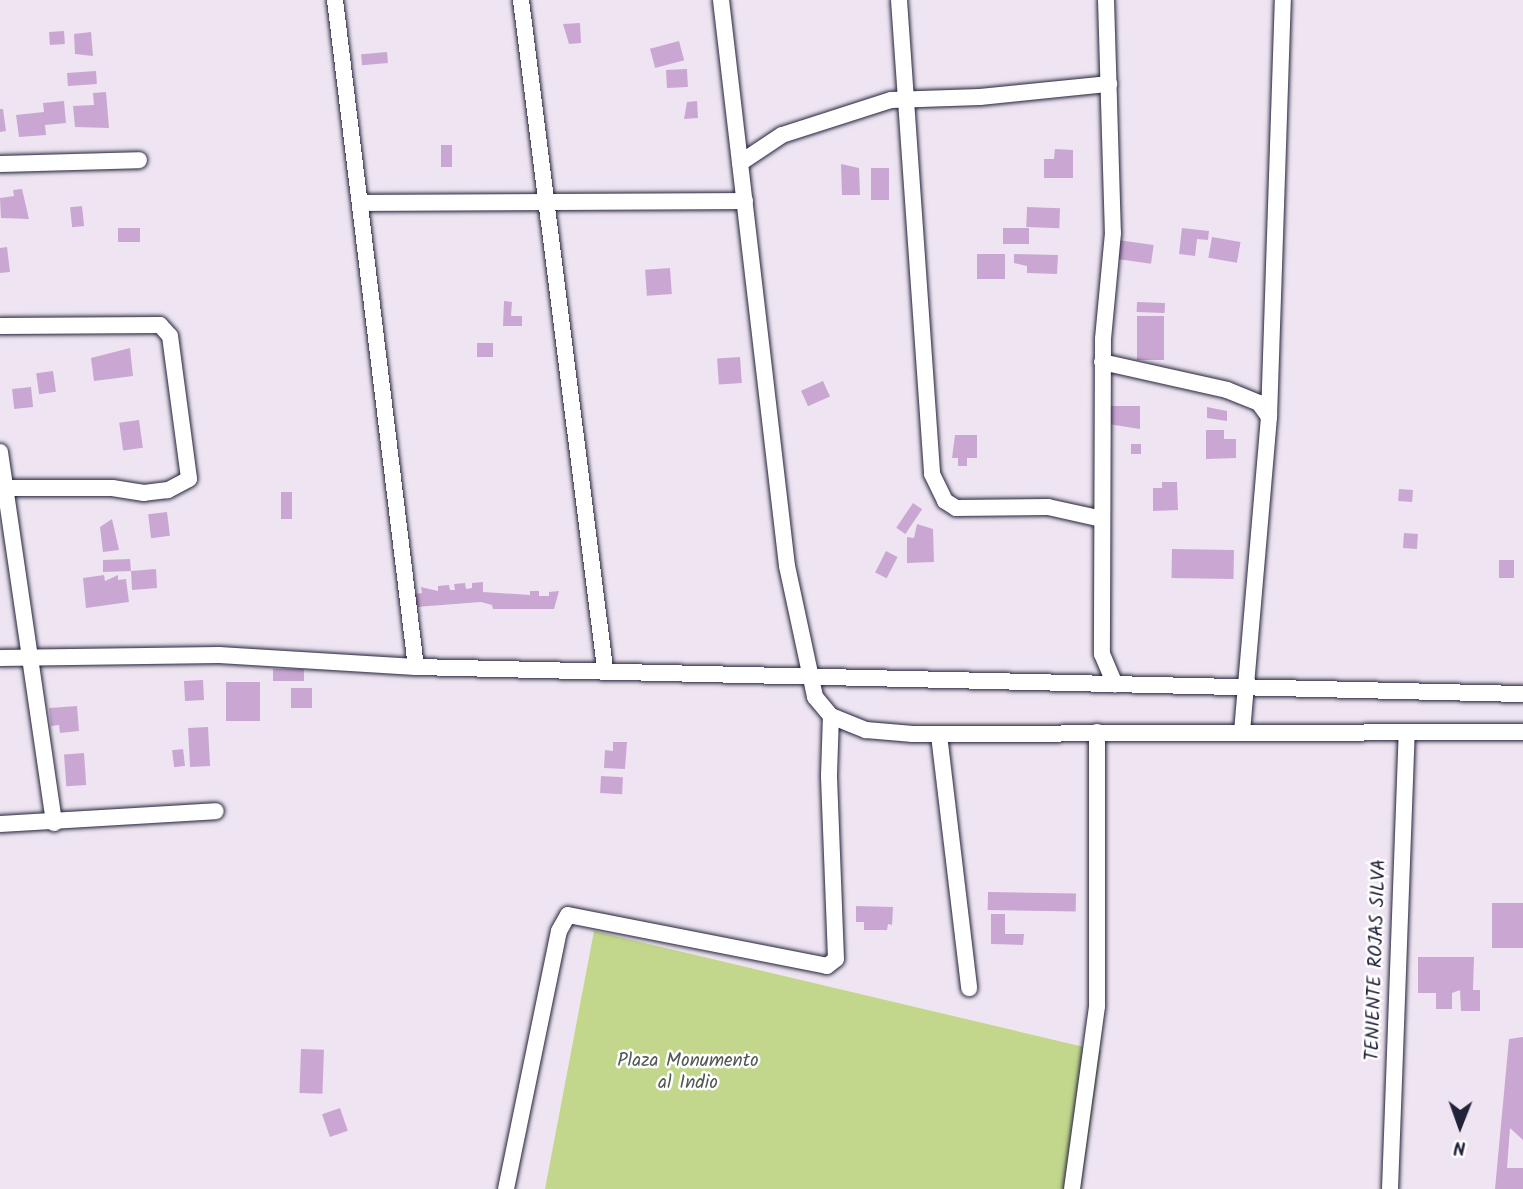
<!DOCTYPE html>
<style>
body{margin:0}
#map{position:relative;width:1523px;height:1189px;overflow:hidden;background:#efe5f2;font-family:Kalam,sans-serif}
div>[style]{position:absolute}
.green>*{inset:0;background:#c2d78c}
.building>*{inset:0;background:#caa7d2;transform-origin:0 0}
.roads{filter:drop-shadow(0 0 2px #22223b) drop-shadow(0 0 2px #22223b)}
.minor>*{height:16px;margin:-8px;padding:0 8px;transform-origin:8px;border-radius:8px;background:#fff}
span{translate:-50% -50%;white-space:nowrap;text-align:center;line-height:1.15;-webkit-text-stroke:5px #fff;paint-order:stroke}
.street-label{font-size:19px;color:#22223b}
.park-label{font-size:19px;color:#525853}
.north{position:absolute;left:1425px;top:1091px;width:70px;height:70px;-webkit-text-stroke:5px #fff;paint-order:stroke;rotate:181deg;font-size:19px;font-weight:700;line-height:28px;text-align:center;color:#22223b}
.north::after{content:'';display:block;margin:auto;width:24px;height:32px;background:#22223b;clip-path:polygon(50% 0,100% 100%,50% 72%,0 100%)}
</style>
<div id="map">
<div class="green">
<div style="clip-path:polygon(594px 931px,1101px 1051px,1081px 1189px,545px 1189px)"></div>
</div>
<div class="building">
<div style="clip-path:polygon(580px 23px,581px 43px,569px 44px,563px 24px)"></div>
<div style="left:64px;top:31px;width:13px;height:15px;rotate:86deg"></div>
<div style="clip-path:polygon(91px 32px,93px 56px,75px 54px,74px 34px)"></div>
<div style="left:679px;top:41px;width:20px;height:30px;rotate:75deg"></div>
<div style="left:387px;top:52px;width:11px;height:26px;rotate:85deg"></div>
<div style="left:687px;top:69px;width:18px;height:21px;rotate:87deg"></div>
<div style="left:96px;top:71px;width:13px;height:29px;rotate:86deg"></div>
<div style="clip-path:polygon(106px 92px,109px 128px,75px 127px,73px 106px,94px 105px,93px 93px)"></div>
<div style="clip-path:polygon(64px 101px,66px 123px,45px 125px,46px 135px,19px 137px,16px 115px,44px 112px,43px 103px)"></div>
<div style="clip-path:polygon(697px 101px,698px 118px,684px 119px,687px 102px)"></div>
<div style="clip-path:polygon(0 109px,3px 109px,6px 131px,0 132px)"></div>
<div style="left:441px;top:145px;width:11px;height:22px"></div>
<div style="clip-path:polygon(1055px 149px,1073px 150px,1073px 178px,1044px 178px,1044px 159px,1054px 159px)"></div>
<div style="clip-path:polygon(841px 164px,859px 168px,860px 195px,842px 195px)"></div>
<div style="left:871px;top:168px;width:18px;height:32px"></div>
<div style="clip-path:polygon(22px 189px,29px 219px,1px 218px,0 198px,14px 196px,13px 190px)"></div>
<div style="left:82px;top:206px;width:20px;height:12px;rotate:84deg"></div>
<div style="left:1027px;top:207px;width:33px;height:20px;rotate:2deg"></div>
<div style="left:118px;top:228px;width:22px;height:14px"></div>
<div style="left:1003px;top:228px;width:26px;height:16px"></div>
<div style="clip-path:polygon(1182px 228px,1209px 231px,1208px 240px,1197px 239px,1195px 256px,1179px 254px)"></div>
<div style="left:1212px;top:237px;width:29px;height:21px;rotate:10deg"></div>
<div style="left:1118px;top:240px;width:36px;height:19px;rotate:8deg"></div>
<div style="clip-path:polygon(7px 247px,10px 272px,0 273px,0 248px)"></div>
<div style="left:977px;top:254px;width:28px;height:25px"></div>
<div style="clip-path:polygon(1014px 254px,1058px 255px,1057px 274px,1027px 273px,1027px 266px,1014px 263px)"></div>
<div style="left:670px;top:268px;width:26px;height:25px;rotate:86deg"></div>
<div style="clip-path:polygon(504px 301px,512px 302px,511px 316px,522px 316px,522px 326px,503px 326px)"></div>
<div style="left:1137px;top:302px;width:28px;height:10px;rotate:2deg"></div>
<div style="left:1137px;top:316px;width:27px;height:44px"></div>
<div style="left:477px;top:343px;width:16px;height:14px"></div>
<div style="clip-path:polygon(130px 348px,133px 376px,94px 381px,91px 358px)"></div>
<div style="left:740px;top:357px;width:26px;height:23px;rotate:86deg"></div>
<div style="left:53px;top:371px;width:21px;height:17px;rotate:82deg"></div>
<div style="left:823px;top:381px;width:17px;height:24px;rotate:66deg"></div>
<div style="left:31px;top:387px;width:20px;height:19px;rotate:84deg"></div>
<div style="clip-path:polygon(1108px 406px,1140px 406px,1140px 429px,1108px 424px)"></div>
<div style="clip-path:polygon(1207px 407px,1227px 411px,1227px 421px,1207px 418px)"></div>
<div style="left:139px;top:420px;width:28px;height:20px;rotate:82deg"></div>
<div style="clip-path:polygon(1206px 430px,1224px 430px,1224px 439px,1236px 439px,1236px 458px,1206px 459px)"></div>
<div style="clip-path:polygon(955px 435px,977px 435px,977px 458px,967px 458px,967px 466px,958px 466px,958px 458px,952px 458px)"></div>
<div style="left:1131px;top:444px;width:10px;height:10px"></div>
<div style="clip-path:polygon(1162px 482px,1177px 482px,1178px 510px,1153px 511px,1153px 488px,1162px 488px)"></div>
<div style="left:1399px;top:489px;width:14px;height:12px;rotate:4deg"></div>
<div style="left:281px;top:492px;width:11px;height:27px"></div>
<div style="left:913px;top:503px;width:11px;height:30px;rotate:34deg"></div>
<div style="left:167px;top:512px;width:24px;height:19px;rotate:83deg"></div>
<div style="clip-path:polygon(112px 519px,119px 550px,103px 552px,100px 527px)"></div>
<div style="clip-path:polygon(917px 524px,933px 529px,934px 562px,907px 563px,907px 537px,914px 538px)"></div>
<div style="left:1404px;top:533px;width:14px;height:15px;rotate:4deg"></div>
<div style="left:1172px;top:549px;width:62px;height:29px;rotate:1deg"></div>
<div style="left:886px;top:551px;width:13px;height:24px;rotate:27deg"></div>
<div style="clip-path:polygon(130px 559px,131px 571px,156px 569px,157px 588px,132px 590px,131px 571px,103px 572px,103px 560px)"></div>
<div style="left:1499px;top:560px;width:15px;height:18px"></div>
<div style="clip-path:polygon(104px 575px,105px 581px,118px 575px,118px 580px,126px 579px,129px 602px,86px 608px,83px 578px)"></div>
<div style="clip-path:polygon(483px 582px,483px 592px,530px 595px,530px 591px,539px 591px,539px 596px,549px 596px,549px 592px,559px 591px,554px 609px,493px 609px,492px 605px,481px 602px,416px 607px,415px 594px,422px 593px,421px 587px,438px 591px,438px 586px,449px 585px,450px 590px,455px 590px,454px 584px,465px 583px,466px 589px,472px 588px,472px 583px)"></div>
<div style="left:273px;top:669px;width:31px;height:12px"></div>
<div style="left:203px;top:680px;width:20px;height:19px;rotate:87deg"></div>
<div style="left:226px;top:682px;width:34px;height:39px"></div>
<div style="left:291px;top:688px;width:21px;height:20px"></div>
<div style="clip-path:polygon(77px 706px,79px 731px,60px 733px,59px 725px,51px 726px,49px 708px)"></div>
<div style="left:208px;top:727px;width:39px;height:20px;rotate:87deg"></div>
<div style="clip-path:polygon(613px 742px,627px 742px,625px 769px,604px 768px,605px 750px,613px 751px)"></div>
<div style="left:183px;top:749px;width:17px;height:11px;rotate:83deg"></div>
<div style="left:84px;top:753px;width:32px;height:20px;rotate:86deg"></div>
<div style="left:601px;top:776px;width:22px;height:17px;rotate:3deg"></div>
<div style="left:988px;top:892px;width:88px;height:18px;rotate:1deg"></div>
<div style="left:1492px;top:903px;width:31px;height:45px"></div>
<div style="clip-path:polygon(856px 906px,893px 907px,892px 925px,888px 924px,887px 930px,864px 930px,864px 922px,856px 922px)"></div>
<div style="clip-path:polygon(991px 914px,1005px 914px,1005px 934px,1024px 934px,1023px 945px,991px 944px)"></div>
<div style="clip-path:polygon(1418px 957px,1474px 957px,1473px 990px,1480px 990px,1480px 1011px,1461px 1011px,1460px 990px,1452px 993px,1452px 1009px,1436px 1009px,1436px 993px,1418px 993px)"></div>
<div style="clip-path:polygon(1523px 1037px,1523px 1140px,1510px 1128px,1507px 1168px,1523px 1168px,1523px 1189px,1495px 1189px,1509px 1039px)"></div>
<div style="left:301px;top:1049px;width:23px;height:44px;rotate:2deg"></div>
<div style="left:340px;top:1108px;width:24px;height:19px;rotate:71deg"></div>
</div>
<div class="roads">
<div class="minor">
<div style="left:335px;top:0;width:672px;rotate:83.08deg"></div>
<div style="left:521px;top:0;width:674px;rotate:82.84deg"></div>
<div style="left:721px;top:0;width:570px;rotate:83.35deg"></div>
<div style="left:787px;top:566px;width:134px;rotate:77.9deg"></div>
<div style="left:815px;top:697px;width:25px;rotate:50deg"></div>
<div style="left:831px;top:716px;width:38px;rotate:22deg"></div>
<div style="left:866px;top:730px;width:47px;rotate:4.9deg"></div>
<div style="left:913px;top:734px;width:610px;rotate:-0.19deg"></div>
<div style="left:899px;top:0;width:475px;rotate:86deg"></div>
<div style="left:932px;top:474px;width:30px;rotate:64deg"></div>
<div style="left:945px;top:501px;width:13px;rotate:32deg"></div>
<div style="left:956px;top:508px;width:92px;rotate:-0.6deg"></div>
<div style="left:1048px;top:507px;width:55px;rotate:12.5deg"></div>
<div style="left:1106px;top:0;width:233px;rotate:88.3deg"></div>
<div style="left:1113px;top:233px;width:106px;rotate:95.4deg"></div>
<div style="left:1103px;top:339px;width:315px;rotate:90.2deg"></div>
<div style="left:1102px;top:654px;width:33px;rotate:67deg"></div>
<div style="left:740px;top:163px;width:50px;rotate:-33.7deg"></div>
<div style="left:782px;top:135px;width:114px;rotate:-17.8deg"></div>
<div style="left:891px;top:100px;width:89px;rotate:-1.9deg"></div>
<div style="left:980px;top:97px;width:130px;rotate:-5.8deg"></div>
<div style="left:0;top:164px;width:139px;rotate:-1.6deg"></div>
<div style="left:360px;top:203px;width:385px;rotate:-0.3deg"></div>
<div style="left:0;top:326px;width:160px;rotate:-0.4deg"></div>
<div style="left:160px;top:325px;width:15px;rotate:48deg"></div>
<div style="left:170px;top:336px;width:144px;rotate:82.4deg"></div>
<div style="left:189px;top:479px;width:24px;rotate:152deg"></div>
<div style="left:168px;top:490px;width:24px;rotate:173deg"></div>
<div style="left:144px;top:493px;width:32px;rotate:-171deg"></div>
<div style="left:112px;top:488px;width:112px;rotate:180deg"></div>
<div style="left:1102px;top:362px;width:128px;rotate:12.6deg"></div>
<div style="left:1227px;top:390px;width:35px;rotate:22deg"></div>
<div style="left:1259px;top:403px;width:17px;rotate:54deg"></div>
<div style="left:1269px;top:417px;width:315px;rotate:94.9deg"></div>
<div style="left:1269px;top:417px;width:417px;rotate:-88.1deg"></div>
<div style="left:0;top:452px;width:375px;rotate:81.7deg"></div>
<div style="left:0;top:658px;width:219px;rotate:-0.8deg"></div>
<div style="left:219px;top:655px;width:197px;rotate:3.5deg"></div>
<div style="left:416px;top:667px;width:1107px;rotate:1.4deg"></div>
<div style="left:939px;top:735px;width:255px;rotate:83.2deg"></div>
<div style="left:0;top:824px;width:216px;rotate:-3.4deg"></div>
<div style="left:506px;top:1189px;width:263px;rotate:-78.4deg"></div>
<div style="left:559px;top:931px;width:18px;rotate:-61deg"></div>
<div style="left:568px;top:915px;width:264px;rotate:11.1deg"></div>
<div style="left:827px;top:966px;width:11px;rotate:-38deg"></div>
<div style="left:836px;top:959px;width:184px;rotate:-92.2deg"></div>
<div style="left:829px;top:775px;width:59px;rotate:-88.1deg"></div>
<div style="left:1072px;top:1189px;width:185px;rotate:-82.2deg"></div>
<div style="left:1097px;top:1006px;width:274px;rotate:-90deg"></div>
<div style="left:1390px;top:1189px;width:456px;rotate:-87.9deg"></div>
</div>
</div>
<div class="street-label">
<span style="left:1377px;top:960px;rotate:-88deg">TENIENTE ROJAS SILVA</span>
</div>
<div class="park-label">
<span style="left:688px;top:1073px">Plaza Monumento<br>al Indio</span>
</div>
<div class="north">N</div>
</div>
